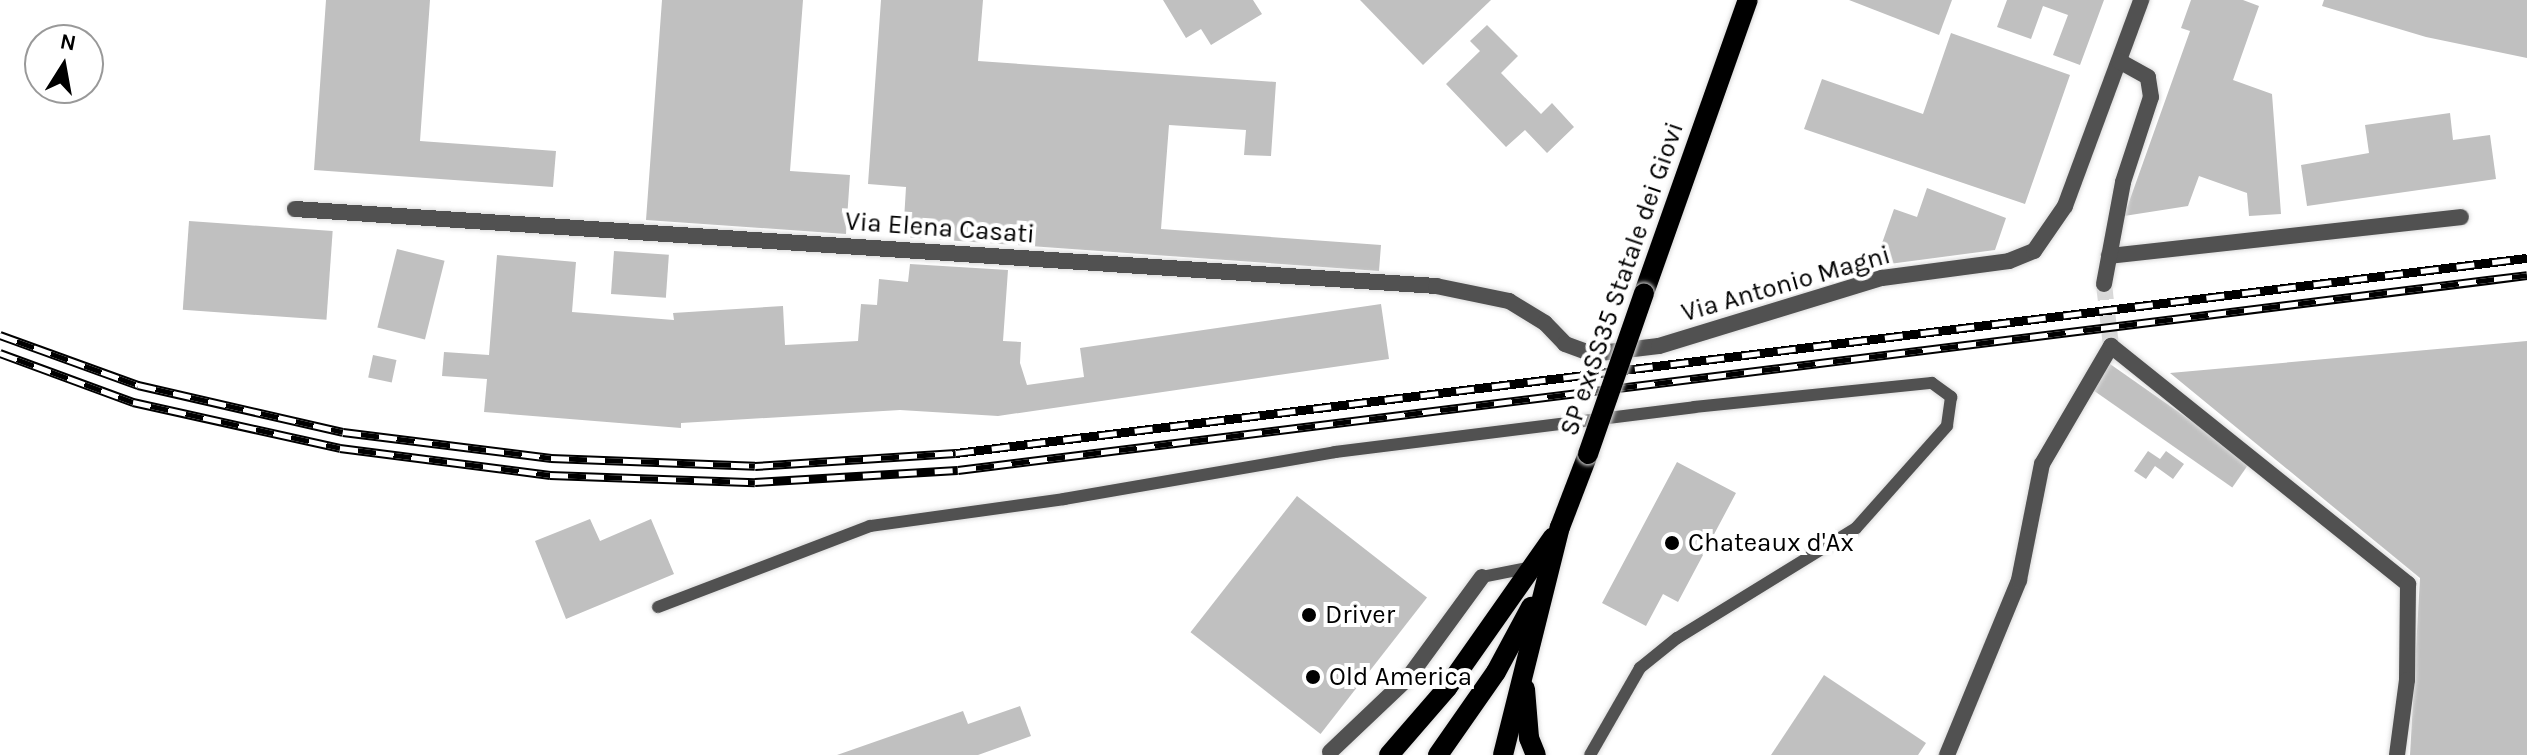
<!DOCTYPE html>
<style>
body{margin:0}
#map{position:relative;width:2527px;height:755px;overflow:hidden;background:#fff;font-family:Karla,sans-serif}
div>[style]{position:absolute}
.building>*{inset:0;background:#c0c0c0;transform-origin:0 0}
.minor-tunnel>*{height:16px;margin-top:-8px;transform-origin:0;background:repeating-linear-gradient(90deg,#d9d9d9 0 16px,transparent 0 24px)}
.roads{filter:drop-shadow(0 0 2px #dbdbdb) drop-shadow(0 0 2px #dbdbdb)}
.service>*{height:12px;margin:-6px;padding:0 6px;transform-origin:6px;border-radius:6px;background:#515151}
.pedestrian>*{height:16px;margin:-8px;padding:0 8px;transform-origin:8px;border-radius:8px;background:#515151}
.minor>*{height:16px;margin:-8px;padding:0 8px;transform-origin:8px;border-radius:8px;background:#515151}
.primary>*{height:20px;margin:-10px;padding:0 10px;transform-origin:10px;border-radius:10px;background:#000}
.rail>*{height:9px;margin-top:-4.5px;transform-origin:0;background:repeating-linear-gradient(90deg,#fff 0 18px,#000 0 36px);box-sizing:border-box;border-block:2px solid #000}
.bridges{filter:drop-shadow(0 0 2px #dbdbdb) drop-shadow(0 0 2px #dbdbdb)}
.primary-bridge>*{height:20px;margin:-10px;padding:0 10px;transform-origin:10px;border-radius:10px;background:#000}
.dots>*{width:22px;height:22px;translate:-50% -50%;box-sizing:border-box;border:4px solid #fff;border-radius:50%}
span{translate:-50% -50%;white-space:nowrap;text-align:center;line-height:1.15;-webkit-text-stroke:8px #fff;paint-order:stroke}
.street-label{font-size:26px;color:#000}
.poi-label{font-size:26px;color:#000}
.left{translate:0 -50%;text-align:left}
.north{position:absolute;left:24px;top:24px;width:80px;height:80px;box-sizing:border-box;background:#fff;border:2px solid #999;border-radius:50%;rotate:11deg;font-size:22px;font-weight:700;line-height:32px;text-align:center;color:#000}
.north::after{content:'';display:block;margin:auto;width:28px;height:36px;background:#000;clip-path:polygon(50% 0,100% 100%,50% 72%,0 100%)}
</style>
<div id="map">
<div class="building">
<div style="clip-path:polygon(326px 0,430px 0,420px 141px,556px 151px,553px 187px,314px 170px)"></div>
<div style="clip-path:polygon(662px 0,803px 0,790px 171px,850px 175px,846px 234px,646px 220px)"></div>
<div style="clip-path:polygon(881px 0,983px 0,978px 61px,1276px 82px,1271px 156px,1244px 155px,1246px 130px,1169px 125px,1161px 229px,1381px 245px,1379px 271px,903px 237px,906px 187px,868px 184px)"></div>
<div style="clip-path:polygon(1163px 0,1253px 0,1262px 14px,1211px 45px,1201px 29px,1186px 38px)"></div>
<div style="clip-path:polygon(1360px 0,1491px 0,1423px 65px)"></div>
<div style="clip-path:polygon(1849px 0,1952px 0,1939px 35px)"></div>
<div style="clip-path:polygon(2007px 0,2104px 0,2080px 65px,2053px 55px,2068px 15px,2043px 6px,2031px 39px,1997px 27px)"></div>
<div style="clip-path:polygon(2191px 0,2243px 0,2259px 6px,2233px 80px,2272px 94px,2281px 214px,2249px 216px,2247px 193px,2199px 176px,2188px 206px,2124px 216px,2190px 31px,2181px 28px)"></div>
<div style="clip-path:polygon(2324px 0,2527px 0,2527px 58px,2426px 37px,2322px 6px)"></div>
<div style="clip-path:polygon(1487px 25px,1518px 56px,1501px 73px,1541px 114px,1552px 103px,1574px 127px,1547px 153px,1525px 130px,1506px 147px,1446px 84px,1480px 51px,1470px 41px)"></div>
<div style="clip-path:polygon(1951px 33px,2070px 75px,2025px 204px,1804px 129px,1822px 79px,1923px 114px)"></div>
<div style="clip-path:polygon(2450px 113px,2453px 140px,2490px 135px,2496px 179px,2307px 206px,2301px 165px,2369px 153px,2365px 125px)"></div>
<div style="clip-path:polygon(1927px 188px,2006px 218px,1995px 250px,1874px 266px,1894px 209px,1917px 217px)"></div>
<div style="left:189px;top:221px;width:144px;height:89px;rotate:4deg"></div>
<div style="left:397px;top:249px;width:49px;height:81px;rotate:14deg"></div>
<div style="left:614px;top:251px;width:55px;height:43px;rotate:4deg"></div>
<div style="clip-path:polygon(497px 255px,576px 262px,572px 312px,674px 320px,673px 313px,783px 306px,785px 345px,858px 341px,861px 304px,877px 305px,879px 279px,908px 282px,910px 264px,1008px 270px,1003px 341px,1021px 342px,1020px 363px,1027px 385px,1084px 377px,1080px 348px,1381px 304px,1389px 359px,998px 416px,900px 410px,681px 423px,681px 428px,484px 412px,487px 379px,442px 376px,444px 352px,489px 355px)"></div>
<div style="clip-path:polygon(2527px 341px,2527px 755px,2410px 755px,2420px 578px,2170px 373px)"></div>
<div style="left:373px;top:355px;width:24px;height:23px;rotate:12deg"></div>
<div style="left:2110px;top:364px;width:171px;height:31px;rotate:35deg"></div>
<div style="clip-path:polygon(2148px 451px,2160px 459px,2166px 451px,2184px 464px,2173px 479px,2155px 466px,2146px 479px,2134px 471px)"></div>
<div style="clip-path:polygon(1677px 462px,1736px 493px,1678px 602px,1663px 594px,1646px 626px,1602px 603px)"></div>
<div style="left:1297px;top:496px;width:165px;height:173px;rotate:38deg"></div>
<div style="clip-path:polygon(590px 519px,600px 541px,651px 519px,674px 574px,566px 619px,535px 541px)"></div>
<div style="clip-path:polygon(1824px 675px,1926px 743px,1918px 755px,1771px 755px)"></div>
<div style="clip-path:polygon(1020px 706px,1031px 736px,978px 755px,837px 755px,963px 711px,968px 724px)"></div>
</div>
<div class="minor-tunnel">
<div style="left:2104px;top:284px;width:62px;rotate:83.6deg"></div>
</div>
<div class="roads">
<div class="service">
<div style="left:1482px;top:577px;width:51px;rotate:-11.3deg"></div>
<div style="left:658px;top:607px;width:227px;rotate:-20.9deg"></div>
<div style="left:870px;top:526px;width:196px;rotate:-7.9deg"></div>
<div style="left:1064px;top:499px;width:275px;rotate:-9.8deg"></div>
<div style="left:1335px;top:452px;width:362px;rotate:-7.1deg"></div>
<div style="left:1694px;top:407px;width:239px;rotate:-5.8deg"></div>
<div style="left:1932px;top:383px;width:24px;rotate:36deg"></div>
<div style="left:1951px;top:397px;width:29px;rotate:98deg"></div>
<div style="left:1947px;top:426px;width:137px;rotate:131.7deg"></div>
<div style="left:1856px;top:528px;width:210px;rotate:148.4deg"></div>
<div style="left:1677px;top:638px;width:48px;rotate:141deg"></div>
<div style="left:1640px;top:668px;width:100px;rotate:119.9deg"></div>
</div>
<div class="pedestrian">
<div style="left:1330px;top:752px;width:108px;rotate:-43.5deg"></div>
<div style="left:1408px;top:678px;width:125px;rotate:-53.8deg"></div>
</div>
<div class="minor">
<div style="left:295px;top:209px;width:1144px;rotate:3.86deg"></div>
<div style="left:1436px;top:286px;width:75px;rotate:11.6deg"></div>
<div style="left:1509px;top:301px;width:42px;rotate:31.4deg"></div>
<div style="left:1545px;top:323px;width:29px;rotate:46deg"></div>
<div style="left:1565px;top:344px;width:29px;rotate:20deg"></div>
<div style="left:1592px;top:354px;width:67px;rotate:-6.8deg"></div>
<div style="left:1659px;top:346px;width:233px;rotate:-17deg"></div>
<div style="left:1882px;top:278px;width:128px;rotate:-7.6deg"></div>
<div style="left:2009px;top:261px;width:27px;rotate:-22deg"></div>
<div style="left:2034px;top:251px;width:55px;rotate:-55.4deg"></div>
<div style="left:2065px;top:206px;width:220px;rotate:-69.7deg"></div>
<div style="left:2109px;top:256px;width:354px;rotate:-6.3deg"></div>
<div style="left:2104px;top:284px;width:104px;rotate:-79.4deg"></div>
<div style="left:2123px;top:182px;width:89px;rotate:-71.8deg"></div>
<div style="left:2151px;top:97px;width:20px;rotate:-99deg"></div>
<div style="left:2148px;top:77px;width:33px;rotate:-151deg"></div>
<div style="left:1947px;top:755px;width:189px;rotate:-67.6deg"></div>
<div style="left:2019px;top:580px;width:118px;rotate:-78.8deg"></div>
<div style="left:2042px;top:464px;width:137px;rotate:-59.7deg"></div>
<div style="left:2111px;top:346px;width:381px;rotate:38.7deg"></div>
<div style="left:2408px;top:584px;width:96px;rotate:90.6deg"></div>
<div style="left:2407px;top:680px;width:76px;rotate:97.6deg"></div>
</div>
<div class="primary">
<div style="left:1644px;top:293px;width:311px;rotate:-70.5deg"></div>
<div style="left:1525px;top:689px;width:49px;rotate:85.3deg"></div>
<div style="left:1529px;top:738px;width:18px;rotate:68deg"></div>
<div style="left:1389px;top:755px;width:89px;rotate:-49.1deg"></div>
<div style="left:1447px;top:688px;width:184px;rotate:-54.9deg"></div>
<div style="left:1438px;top:755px;width:101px;rotate:-55.1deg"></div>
<div style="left:1496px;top:672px;width:74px;rotate:-61.7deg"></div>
<div style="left:1503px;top:755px;width:235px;rotate:-76deg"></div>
<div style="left:1560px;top:527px;width:78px;rotate:-69deg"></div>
</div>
</div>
<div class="rail">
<div style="left:0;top:335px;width:147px;rotate:19.9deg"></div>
<div style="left:138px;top:385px;width:210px;rotate:12.9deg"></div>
<div style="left:343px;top:432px;width:210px;rotate:7.1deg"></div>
<div style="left:551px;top:458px;width:204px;rotate:2.2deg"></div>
<div style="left:755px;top:466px;width:201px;rotate:-3.7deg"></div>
<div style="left:956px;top:453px;width:1583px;rotate:-7.08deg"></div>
<div style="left:0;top:353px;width:142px;rotate:20.2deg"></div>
<div style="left:133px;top:402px;width:212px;rotate:12.5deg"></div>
<div style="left:340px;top:448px;width:212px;rotate:7.3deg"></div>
<div style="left:550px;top:475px;width:205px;rotate:2deg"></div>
<div style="left:755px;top:482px;width:203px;rotate:-3.4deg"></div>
<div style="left:958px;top:470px;width:1581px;rotate:-7.08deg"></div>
</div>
<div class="bridges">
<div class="primary-bridge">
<div style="left:1588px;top:454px;width:170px;rotate:-70.8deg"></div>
</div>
</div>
<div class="dots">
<div style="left:1672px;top:543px;background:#000"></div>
<div style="left:1309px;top:615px;background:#000"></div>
<div style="left:1313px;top:677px;background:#000"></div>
</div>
<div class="street-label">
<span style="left:940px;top:228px;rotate:4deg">Via Elena Casati</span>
<span style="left:1622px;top:279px;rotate:-71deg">SP ex SS35 Statale dei Giovi</span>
<span style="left:1786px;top:284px;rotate:-16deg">Via Antonio Magni</span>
</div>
<div class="poi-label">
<span class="left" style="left:1688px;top:543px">Chateaux d'Ax</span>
<span class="left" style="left:1325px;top:615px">Driver</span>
<span class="left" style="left:1329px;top:677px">Old America</span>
</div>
<div class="north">N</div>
</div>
